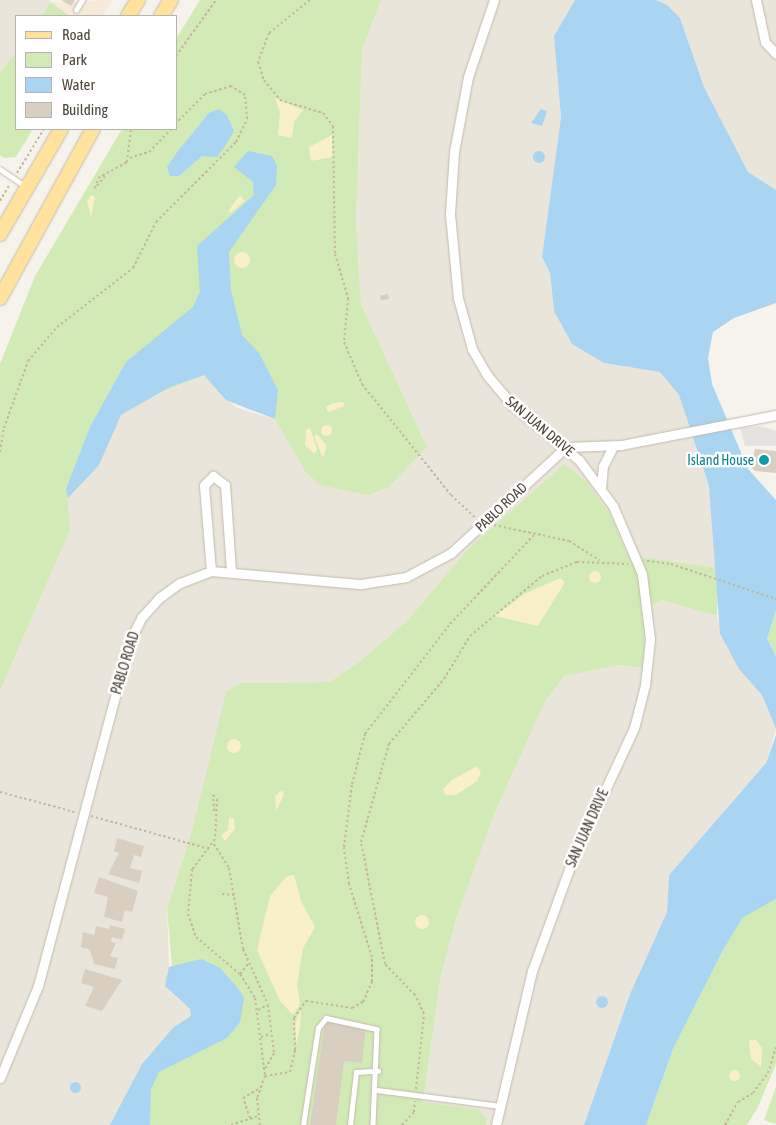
<!DOCTYPE html>
<style>
body{margin:0}
#map{position:relative;width:776px;height:1125px;overflow:hidden;background:#f6f3ec;font-family:"Asap Condensed",sans-serif}
div>[style]{position:absolute}
.residential>*{inset:0;background:#eae5da}
.commercial>*{inset:0;background:#f7ead8}
.green>*{inset:0;background:#d2eab5}
.sand>*{inset:0;background:#f9efc9}
.round{border-radius:50%}
.parking>*{inset:0;background:#e5e3e0}
.water>*{inset:0;background:#a9d4f2}
.building>*{inset:0;background:#d8cfc1;transform-origin:0 0}
.path>*{height:2px;margin-top:-1px;transform-origin:0;background:repeating-linear-gradient(90deg,#c4b79f 0 2.5px,transparent 0 5px)}
.roads{filter:drop-shadow(0 0 1px #c2bbae) drop-shadow(0 0 1px #c2bbae)}
.service>*{height:4.5px;margin:-2.25px;padding:0 2.25px;transform-origin:2.25px;border-radius:2.25px;background:#fff}
.minor>*{height:9px;margin:-4.5px;padding:0 4.5px;transform-origin:4.5px;border-radius:4.5px;background:#fff}
.primary>*{height:14px;margin:-7px;padding:0 7px;transform-origin:7px;border-radius:7px;background:#ffe39c}
.dots>*{width:14px;height:14px;translate:-50% -50%;box-sizing:border-box;border:2px solid #fff;border-radius:50%}
span{translate:-50% -50%;white-space:nowrap;text-align:center;line-height:1.15;-webkit-text-stroke:5px #fff;paint-order:stroke}
.street-label{font-size:14px;color:#4b4439}
.culture-label{font-size:14px;color:#0d838f}
.right{translate:-100% -50%;text-align:right}
.legend{position:absolute;left:15px;top:15px;width:162px;height:115px;box-sizing:border-box;background:#fff;border:1px solid #b7b4b0;margin:0;padding:6px 9px;list-style:none;font-size:15px;color:#4b4439}
.legend li{display:flex;align-items:center;gap:10px;height:25px}
.legend b{width:25px;border:1px solid #b7b4b0}
</style>
<div id="map">
<div class="residential">
<div style="clip-path:polygon(0 0,51px 0,42px 16px,16px 16px,16px 52px,0 73px)"></div>
<div style="clip-path:polygon(381px 0,575px 0,554px 36px,561px 117px,542px 257px,550px 273px,554px 311px,604px 363px,661px 372px,679px 395px,709px 486px,718px 568px,628px 555px,610px 514px,585px 480px,564px 464px,468px 549px,407px 621px,363px 660px,330px 682px,240px 683px,167px 909px,170px 991px,190px 1009px,191px 1016px,142px 1064px,110px 1125px,0 1125px,0 691px,70px 530px,68px 498px,99px 465px,121px 415px,140px 401px,204px 375px,237px 408px,275px 419px,286px 435px,389px 487px,427px 447px,361px 304px,356px 221px,362px 50px)"></div>
<div style="clip-path:polygon(656px 0,776px 0,776px 190px,748px 172px,704px 87px,680px 18px)"></div>
<div style="clip-path:polygon(662px 600px,717px 616px,726px 647px,762px 695px,776px 729px,766px 763px,669px 875px,667px 912px,630px 994px,584px 1125px,486px 1125px,487px 1119px,423px 1103px,441px 975px,457px 916px,495px 812px,544px 704px,564px 676px,619px 665px,644px 668px,644px 611px)"></div>
</div>
<div class="commercial">
<div style="clip-path:polygon(113px 0,102px 16px,70px 16px,50px 2px)"></div>
</div>
<div class="green">
<div style="clip-path:polygon(200px 0,381px 0,362px 50px,356px 221px,361px 304px,427px 447px,389px 487px,368px 495px,320px 485px,305px 471px,275px 419px,226px 400px,204px 375px,140px 401px,121px 415px,99px 465px,68px 498px,70px 530px,0 691px,0 364px,35px 276px,122px 129px,176px 129px,176px 39px)"></div>
<div style="clip-path:polygon(50px 2px,70px 16px,42px 16px)"></div>
<div style="clip-path:polygon(16px 52px,16px 129px,33px 129px,16px 157px,4px 158px,0 155px,0 73px)"></div>
<div style="clip-path:polygon(564px 464px,585px 480px,610px 514px,628px 555px,718px 568px,717px 616px,662px 600px,644px 611px,644px 668px,619px 665px,564px 676px,544px 704px,495px 812px,457px 916px,441px 975px,423px 1102px,479px 1110px,487px 1119px,486px 1125px,110px 1125px,142px 1064px,173px 1028px,191px 1016px,190px 1009px,164px 980px,172px 966px,167px 909px,192px 831px,226px 692px,240px 683px,330px 682px,362px 660px,407px 621px,468px 549px)"></div>
<div style="clip-path:polygon(776px 610px,776px 656px,767px 639px)"></div>
<div style="clip-path:polygon(776px 899px,776px 1064px,757px 1109px,747px 1125px,646px 1125px,673px 1049px,722px 952px,741px 918px)"></div>
<div style="clip-path:polygon(776px 1087px,776px 1124px,764px 1120px)"></div>
</div>
<div class="sand">
<div style="clip-path:polygon(275px 98px,303px 110px,294px 122px,292px 138px,278px 135px,280px 112px)"></div>
<div style="clip-path:polygon(332px 135px,333px 157px,311px 161px,309px 147px)"></div>
<div style="clip-path:polygon(91px 195px,95px 197px,91px 217px,87px 202px)"></div>
<div style="clip-path:polygon(240px 195px,245px 201px,230px 213px,229px 210px)"></div>
<div class="round" style="left:234px;top:252px;width:16px;height:16px"></div>
<div style="clip-path:polygon(333px 403px,343px 402px,345px 406px,328px 412px,326px 407px)"></div>
<div class="round" style="left:320.5px;top:424.5px;width:11px;height:11px"></div>
<div style="clip-path:polygon(310px 428px,317px 449px,315px 454px,305px 446px,306px 430px)"></div>
<div style="clip-path:polygon(317px 434px,327px 446px,323px 458px,314px 436px)"></div>
<div class="round" style="left:589px;top:571px;width:12px;height:12px"></div>
<div style="clip-path:polygon(560px 578px,565px 582px,538px 626px,495px 616px,524px 594px)"></div>
<div class="round" style="left:227px;top:739px;width:14px;height:14px"></div>
<div style="clip-path:polygon(477px 766px,481px 773px,477px 781px,456px 795px,445px 795px,443px 789px,452px 780px)"></div>
<div style="clip-path:polygon(282px 790px,284px 795px,276px 811px,275px 796px)"></div>
<div style="clip-path:polygon(229px 818px,234px 819px,235px 829px,225px 841px,221px 835px,228px 830px)"></div>
<div style="clip-path:polygon(294px 875px,301px 901px,315px 927px,303px 948px,297px 985px,300px 1004px,293px 1015px,280px 1001px,257px 950px,270px 896px,287px 876px)"></div>
<div class="round" style="left:415px;top:915px;width:14px;height:14px"></div>
<div style="clip-path:polygon(301px 1009px,300px 1028px,296px 1044px,295px 1024px)"></div>
<div style="clip-path:polygon(749px 1040px,756px 1040px,762px 1048px,761px 1067px,751px 1059px)"></div>
<div class="round" style="left:728.5px;top:1069.5px;width:11px;height:11px"></div>
</div>
<div class="parking">
<div style="clip-path:polygon(761px 426px,776px 431px,776px 446px,745px 446px,740px 428px)"></div>
</div>
<div class="water">
<div style="clip-path:polygon(575px 0,656px 0,667px 5px,680px 18px,704px 87px,748px 172px,776px 190px,776px 303px,734px 318px,713px 332px,708px 358px,712px 384px,748px 469px,776px 500px,776px 610px,767px 639px,776px 656px,776px 729px,762px 695px,739px 669px,720px 634px,709px 486px,679px 395px,660px 372px,604px 363px,572px 344px,554px 311px,550px 273px,542px 257px,561px 117px,554px 36px)"></div>
<div style="clip-path:polygon(218px 109px,227px 115px,234px 131px,227px 143px,217px 157px,202px 156px,179px 176px,170px 176px,167px 167px,178px 151px,209px 113px)"></div>
<div style="clip-path:polygon(541px 109px,547px 111px,542px 126px,531px 123px)"></div>
<div class="round" style="left:533px;top:151px;width:12px;height:12px"></div>
<div style="clip-path:polygon(248px 151px,272px 156px,277px 166px,276px 185px,229px 252px,231px 290px,242px 335px,259px 353px,278px 390px,275px 419px,226px 400px,204px 375px,170px 387px,121px 415px,99px 465px,68px 498px,66px 489px,90px 427px,126px 362px,193px 307px,200px 292px,197px 246px,254px 195px,253px 182px,234px 167px)"></div>
<div style="clip-path:polygon(776px 735px,776px 899px,742px 918px,722px 952px,673px 1049px,646px 1125px,584px 1125px,630px 994px,667px 912px,669px 875px,766px 763px)"></div>
<div style="clip-path:polygon(201px 959px,220px 968px,238px 988px,244px 998px,240px 1022px,227px 1038px,159px 1072px,151px 1089px,150px 1125px,110px 1125px,142px 1064px,173px 1028px,191px 1016px,190px 1009px,165px 986px,169px 967px)"></div>
<div class="round" style="left:596px;top:996px;width:12px;height:12px"></div>
<div class="round" style="left:69.5px;top:1081.5px;width:11px;height:11px"></div>
</div>
<div class="building">
<div style="clip-path:polygon(61px 0,75px 0,71px 6px)"></div>
<div style="left:388px;top:294px;width:5px;height:8px;rotate:79deg"></div>
<div style="clip-path:polygon(755px 449px,776px 451px,776px 473px,755px 471px,751px 467px)"></div>
<div style="clip-path:polygon(117px 838px,144px 846px,141px 857px,134px 855px,130px 868px,142px 871px,139px 883px,108px 874px,119px 853px,114px 851px)"></div>
<div style="clip-path:polygon(99px 877px,138px 891px,132px 912px,125px 910px,122px 922px,104px 917px,108px 897px,94px 893px)"></div>
<div style="clip-path:polygon(110px 925px,125px 929px,122px 940px,112px 937px,111px 942px,116px 943px,110px 956px,118px 958px,115px 969px,94px 964px,90px 950px,81px 947px,83px 932px,94px 935px,96px 926px,109px 929px)"></div>
<div style="clip-path:polygon(85px 969px,122px 980px,102px 1011px,85px 1006px,94px 987px,81px 983px)"></div>
<div style="clip-path:polygon(325px 1021px,366px 1026px,362px 1063px,344px 1061px,336px 1125px,310px 1125px)"></div>
</div>
<div class="path">
<div style="left:310px;top:0;width:53px;rotate:141.2deg"></div>
<div style="left:269px;top:33px;width:31px;rotate:111deg"></div>
<div style="left:258px;top:62px;width:19px;rotate:72deg"></div>
<div style="left:264px;top:80px;width:26px;rotate:51deg"></div>
<div style="left:280px;top:100px;width:45px;rotate:16.8deg"></div>
<div style="left:323px;top:113px;width:16px;rotate:52deg"></div>
<div style="left:333px;top:126px;width:128px;rotate:89.1deg"></div>
<div style="left:335px;top:254px;width:46px;rotate:73.5deg"></div>
<div style="left:348px;top:298px;width:44px;rotate:95.2deg"></div>
<div style="left:344px;top:342px;width:46px;rotate:66.8deg"></div>
<div style="left:362px;top:384px;width:142px;rotate:51.3deg"></div>
<div style="left:451px;top:495px;width:34px;rotate:43deg"></div>
<div style="left:176px;top:56px;width:69px;rotate:-54.5deg"></div>
<div style="left:130px;top:158px;width:20px;rotate:-18deg"></div>
<div style="left:149px;top:152px;width:32px;rotate:-46deg"></div>
<div style="left:17px;top:173px;width:52px;rotate:-58.5deg"></div>
<div style="left:105px;top:176px;width:16px;rotate:130deg"></div>
<div style="left:95px;top:188px;width:10px;rotate:-73deg"></div>
<div style="left:98px;top:178px;width:33px;rotate:-29deg"></div>
<div style="left:127px;top:162px;width:33px;rotate:-83deg"></div>
<div style="left:0;top:201px;width:20px;rotate:-60deg"></div>
<div style="left:0;top:452px;width:24px;rotate:-81deg"></div>
<div style="left:4px;top:428px;width:71px;rotate:-70.3deg"></div>
<div style="left:28px;top:361px;width:45px;rotate:-49.5deg"></div>
<div style="left:57px;top:327px;width:96px;rotate:-37.8deg"></div>
<div style="left:133px;top:268px;width:51px;rotate:-63.4deg"></div>
<div style="left:156px;top:222px;width:113px;rotate:-45deg"></div>
<div style="left:236px;top:142px;width:25px;rotate:-64deg"></div>
<div style="left:247px;top:119px;width:24px;rotate:-95deg"></div>
<div style="left:245px;top:95px;width:17px;rotate:-147deg"></div>
<div style="left:231px;top:86px;width:27px;rotate:163deg"></div>
<div style="left:205px;top:94px;width:41px;rotate:135deg"></div>
<div style="left:494px;top:525px;width:77px;rotate:12deg"></div>
<div style="left:569px;top:541px;width:36px;rotate:32deg"></div>
<div style="left:647px;top:561px;width:24px;rotate:7deg"></div>
<div style="left:671px;top:564px;width:111px;rotate:18.4deg"></div>
<div style="left:0;top:792px;width:77px;rotate:15.1deg"></div>
<div style="left:214px;top:811px;width:16px;rotate:-94deg"></div>
<div style="left:213px;top:795px;width:6px;rotate:45deg"></div>
<div style="left:217px;top:799px;width:40px;rotate:92.9deg"></div>
<div style="left:215px;top:839px;width:38px;rotate:127deg"></div>
<div style="left:192px;top:869px;width:45px;rotate:95.1deg"></div>
<div style="left:188px;top:914px;width:24px;rotate:71deg"></div>
<div style="left:196px;top:937px;width:57px;rotate:40.1deg"></div>
<div style="left:240px;top:974px;width:28px;rotate:58deg"></div>
<div style="left:255px;top:998px;width:79px;rotate:82.7deg"></div>
<div style="left:265px;top:1076px;width:23px;rotate:110deg"></div>
<div style="left:257px;top:1098px;width:27px;rotate:84deg"></div>
<div style="left:91px;top:816px;width:123px;rotate:15.6deg"></div>
<div style="left:214px;top:844px;width:28px;rotate:58deg"></div>
<div style="left:229px;top:868px;width:82px;rotate:80.2deg"></div>
<div style="left:243px;top:949px;width:61px;rotate:65.9deg"></div>
<div style="left:268px;top:1005px;width:48px;rotate:82.9deg"></div>
<div style="left:274px;top:1053px;width:18px;rotate:119deg"></div>
<div style="left:222px;top:894px;width:13px;rotate:4deg"></div>
<div style="left:240px;top:974px;width:13px;rotate:-51deg"></div>
<div style="left:258px;top:1010px;width:10px;rotate:-29deg"></div>
<div style="left:261px;top:1037px;width:10px;rotate:-17deg"></div>
<div style="left:265px;top:1076px;width:25px;rotate:-9deg"></div>
<div style="left:290px;top:1072px;width:23px;rotate:-77deg"></div>
<div style="left:295px;top:1050px;width:32px;rotate:-92deg"></div>
<div style="left:294px;top:1018px;width:21px;rotate:-55deg"></div>
<div style="left:306px;top:1001px;width:47px;rotate:8.7deg"></div>
<div style="left:352px;top:1008px;width:13px;rotate:-29deg"></div>
<div style="left:363px;top:1002px;width:22px;rotate:-66deg"></div>
<div style="left:372px;top:982px;width:25px;rotate:-90deg"></div>
<div style="left:372px;top:957px;width:77px;rotate:-107.5deg"></div>
<div style="left:349px;top:884px;width:37px;rotate:-98deg"></div>
<div style="left:344px;top:847px;width:64px;rotate:-82.8deg"></div>
<div style="left:352px;top:784px;width:52px;rotate:-75.4deg"></div>
<div style="left:365px;top:734px;width:139px;rotate:-52.3deg"></div>
<div style="left:450px;top:624px;width:122px;rotate:-46.7deg"></div>
<div style="left:416px;top:1089px;width:75px;rotate:-83.9deg"></div>
<div style="left:424px;top:1014px;width:21px;rotate:-115deg"></div>
<div style="left:415px;top:995px;width:43px;rotate:-134.1deg"></div>
<div style="left:385px;top:964px;width:124px;rotate:-101.1deg"></div>
<div style="left:361px;top:842px;width:102px;rotate:-74.1deg"></div>
<div style="left:389px;top:744px;width:85px;rotate:-49.8deg"></div>
<div style="left:444px;top:679px;width:50px;rotate:-58.8deg"></div>
<div style="left:470px;top:636px;width:94px;rotate:-39.8deg"></div>
<div style="left:542px;top:576px;width:38px;rotate:-22deg"></div>
<div style="left:577px;top:562px;width:51px;rotate:2.2deg"></div>
<div style="left:250px;top:1118px;width:21px;rotate:-109deg"></div>
<div style="left:243px;top:1098px;width:20px;rotate:-30deg"></div>
<div style="left:231px;top:1125px;width:28px;rotate:-18deg"></div>
<div style="left:402px;top:1125px;width:18px;rotate:-47deg"></div>
<div style="left:414px;top:1112px;width:11px;rotate:-85deg"></div>
<div style="left:725px;top:1125px;width:26px;rotate:-61deg"></div>
<div style="left:738px;top:1102px;width:17px;rotate:-31deg"></div>
<div style="left:753px;top:1093px;width:25px;rotate:-53deg"></div>
<div style="left:768px;top:1073px;width:27px;rotate:-73deg"></div>
</div>
<div class="roads">
<div class="service">
<div style="left:76px;top:10px;width:12px;rotate:-59deg"></div>
<div style="left:0;top:169px;width:30px;rotate:34deg"></div>
<div style="left:377px;top:1090px;width:124px;rotate:7.4deg"></div>
<div style="left:303px;top:1125px;width:98px;rotate:-81.2deg"></div>
<div style="left:318px;top:1028px;width:13px;rotate:-51deg"></div>
<div style="left:326px;top:1018px;width:52px;rotate:12.2deg"></div>
<div style="left:377px;top:1029px;width:96px;rotate:92.4deg"></div>
<div style="left:350px;top:1125px;width:53px;rotate:-83.5deg"></div>
<div style="left:356px;top:1072px;width:22px;rotate:-3deg"></div>
</div>
<div class="minor">
<div style="left:494px;top:0;width:81px;rotate:108.7deg"></div>
<div style="left:468px;top:77px;width:76px;rotate:100.6deg"></div>
<div style="left:454px;top:152px;width:62px;rotate:93.7deg"></div>
<div style="left:450px;top:214px;width:84px;rotate:84.6deg"></div>
<div style="left:458px;top:298px;width:53px;rotate:74.6deg"></div>
<div style="left:472px;top:349px;width:30px;rotate:60deg"></div>
<div style="left:487px;top:375px;width:39px;rotate:50deg"></div>
<div style="left:512px;top:405px;width:87px;rotate:39.4deg"></div>
<div style="left:579px;top:460px;width:57px;rotate:53.5deg"></div>
<div style="left:613px;top:506px;width:74px;rotate:66.9deg"></div>
<div style="left:642px;top:574px;width:65px;rotate:83deg"></div>
<div style="left:650px;top:639px;width:46px;rotate:96.2deg"></div>
<div style="left:645px;top:685px;width:44px;rotate:104.3deg"></div>
<div style="left:634px;top:728px;width:147px;rotate:115deg"></div>
<div style="left:572px;top:861px;width:117px;rotate:110deg"></div>
<div style="left:532px;top:971px;width:158px;rotate:103.2deg"></div>
<div style="left:756px;top:0;width:43px;rotate:77.9deg"></div>
<div style="left:765px;top:42px;width:16px;rotate:47deg"></div>
<div style="left:601px;top:488px;width:22px;rotate:-85deg"></div>
<div style="left:603px;top:466px;width:22px;rotate:-63deg"></div>
<div style="left:211px;top:571px;width:86px;rotate:-94.7deg"></div>
<div style="left:204px;top:485px;width:13px;rotate:-45deg"></div>
<div style="left:213px;top:476px;width:15px;rotate:37deg"></div>
<div style="left:225px;top:485px;width:85px;rotate:86deg"></div>
<div style="left:0;top:1078px;width:100px;rotate:-67.6deg"></div>
<div style="left:38px;top:986px;width:355px;rotate:-75.1deg"></div>
<div style="left:129px;top:643px;width:28px;rotate:-64deg"></div>
<div style="left:141px;top:618px;width:27px;rotate:-48deg"></div>
<div style="left:159px;top:598px;width:26px;rotate:-36deg"></div>
<div style="left:180px;top:583px;width:33px;rotate:-21deg"></div>
<div style="left:211px;top:571px;width:151px;rotate:5deg"></div>
<div style="left:361px;top:584px;width:46px;rotate:-8.8deg"></div>
<div style="left:406px;top:577px;width:51px;rotate:-28.1deg"></div>
<div style="left:451px;top:553px;width:156px;rotate:-42.7deg"></div>
<div style="left:566px;top:447px;width:55px;rotate:-2.1deg"></div>
<div style="left:621px;top:445px;width:158px;rotate:-11deg"></div>
</div>
<div class="primary">
<div style="left:128px;top:16px;width:19px;rotate:-58deg"></div>
<div style="left:161px;top:16px;width:19px;rotate:-58deg"></div>
<div style="left:0;top:234px;width:121px;rotate:-59.8deg"></div>
<div style="left:0;top:298px;width:193px;rotate:-61.2deg"></div>
</div>
</div>
<div class="dots">
<div style="left:764px;top:460px;background:#0f9aa8"></div>
</div>
<div class="street-label">
<span style="left:540px;top:426px;rotate:40deg">SAN JUAN DRIVE</span>
<span style="left:501px;top:507px;rotate:-43deg">PABLO ROAD</span>
<span style="left:125px;top:663px;rotate:-73deg">PABLO ROAD</span>
<span style="left:587px;top:828px;rotate:-66deg">SAN JUAN DRIVE</span>
</div>
<div class="culture-label">
<span class="right" style="left:754px;top:460px">Island House</span>
</div>
<ul class="legend">
<li><b style="height:6px;background:#ffe39c"></b>Road</li>
<li><b style="height:14px;background:#d2eab5"></b>Park</li>
<li><b style="height:14px;background:#a9d4f2"></b>Water</li>
<li><b style="height:14px;background:#d8cfc1"></b>Building</li>
</ul>
</div>
